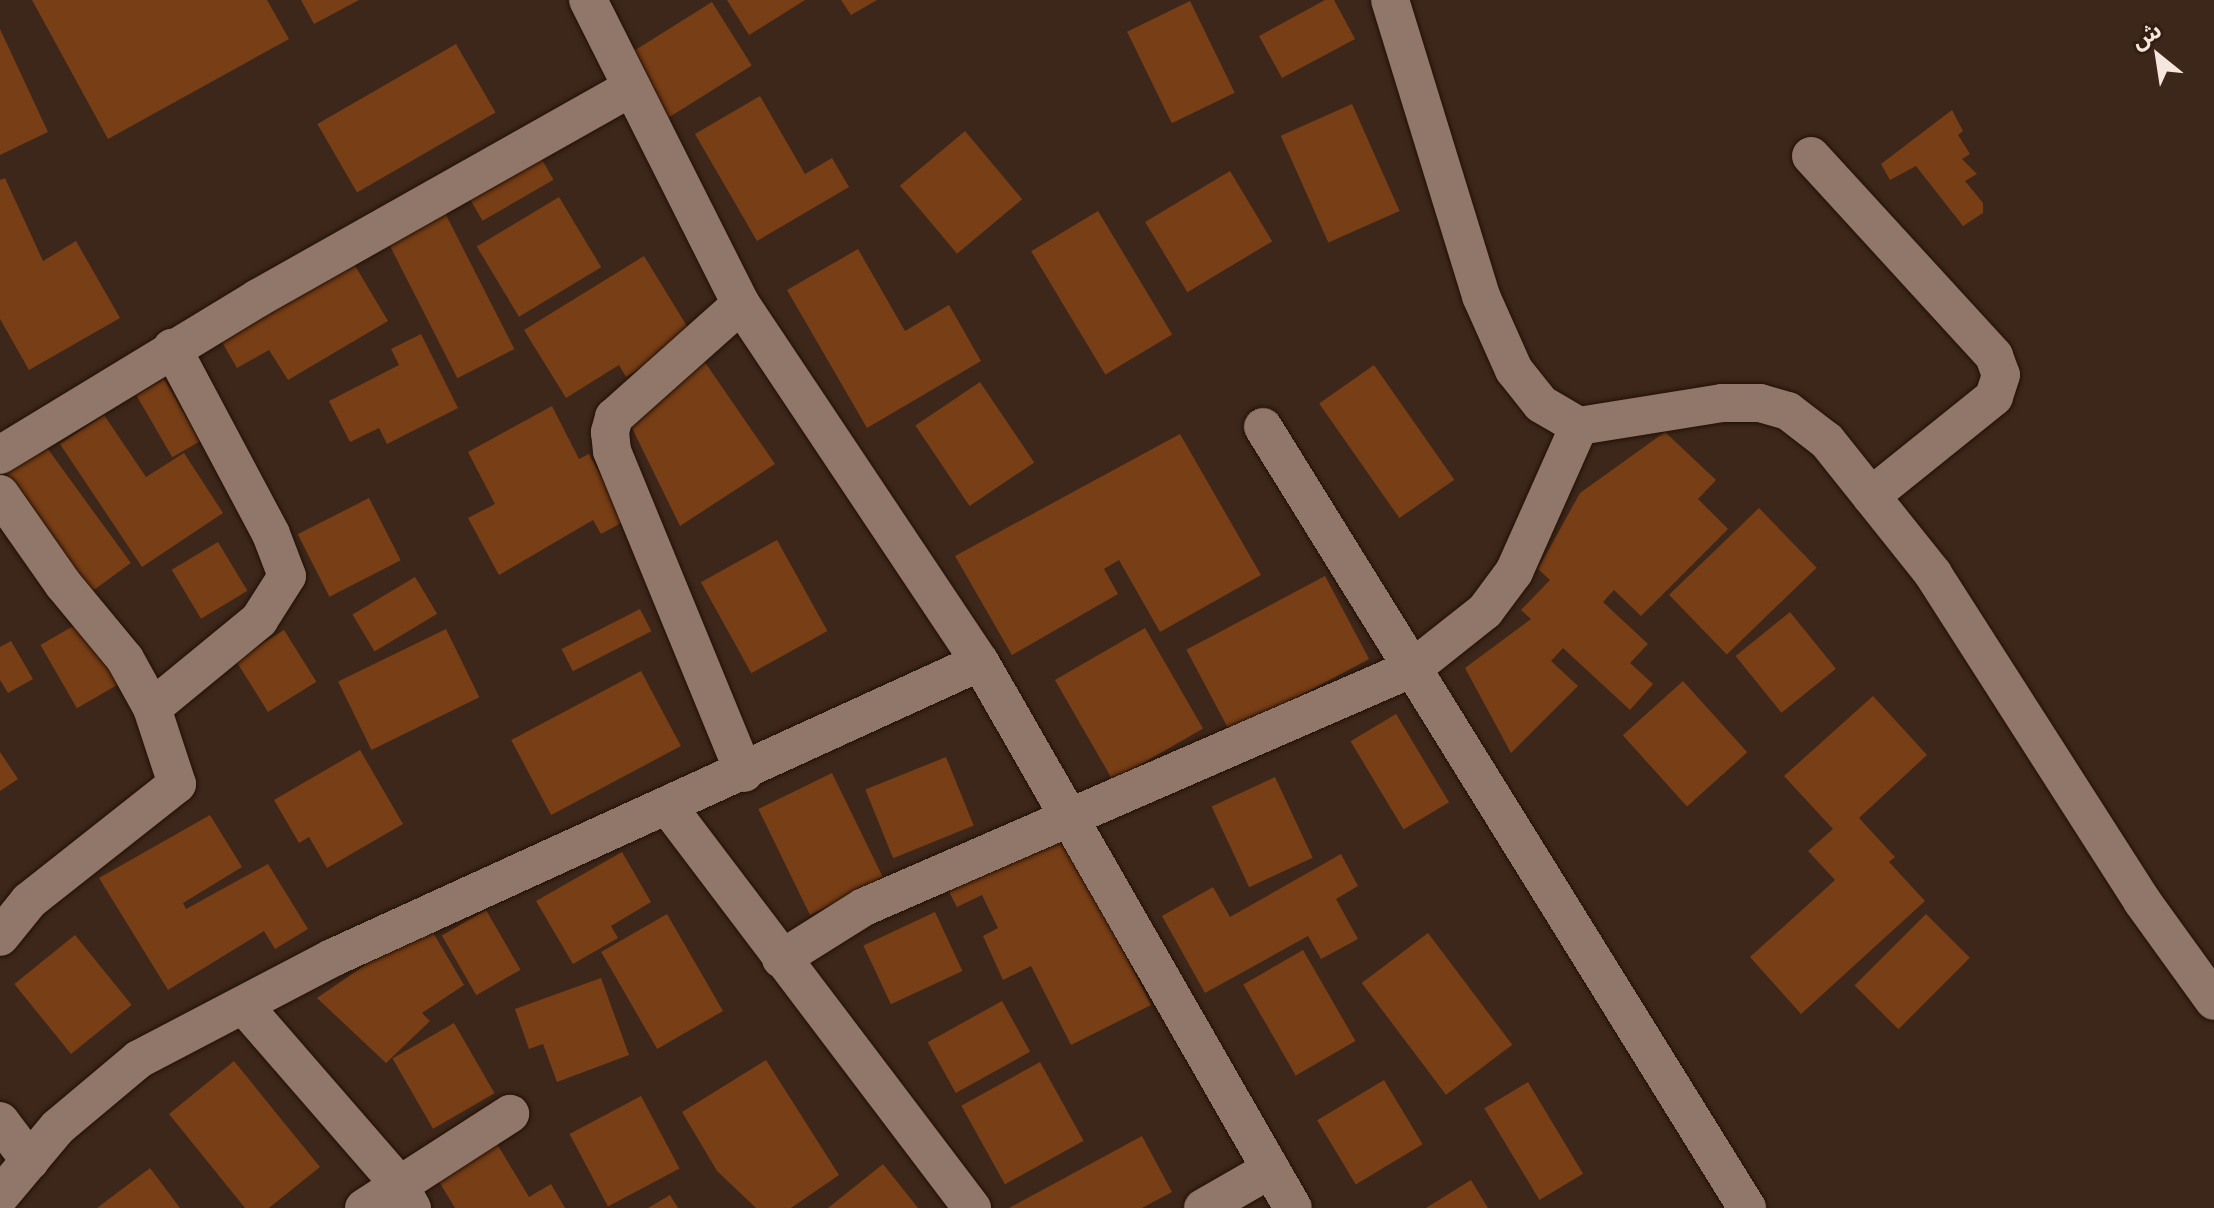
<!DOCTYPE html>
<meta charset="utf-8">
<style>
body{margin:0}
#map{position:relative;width:2214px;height:1208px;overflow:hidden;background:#3d271b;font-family:Commissioner,"Noto Sans Arabic",sans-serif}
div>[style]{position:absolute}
.building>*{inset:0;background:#783e16;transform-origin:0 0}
.roads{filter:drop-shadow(0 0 2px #231005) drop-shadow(0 0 2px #231005)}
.street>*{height:38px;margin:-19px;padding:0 19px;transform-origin:19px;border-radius:19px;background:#917769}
span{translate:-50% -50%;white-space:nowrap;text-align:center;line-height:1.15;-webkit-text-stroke:8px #321e12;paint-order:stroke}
.north{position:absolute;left:2118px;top:16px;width:80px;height:80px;-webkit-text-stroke:6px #321e12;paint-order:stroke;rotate:330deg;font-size:22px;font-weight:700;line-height:32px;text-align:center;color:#f5e6de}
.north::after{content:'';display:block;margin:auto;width:28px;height:36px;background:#f5e6de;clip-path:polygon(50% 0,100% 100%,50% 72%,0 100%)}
</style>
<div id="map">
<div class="building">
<div style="clip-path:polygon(32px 0,267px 0,289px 39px,108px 139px)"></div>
<div style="clip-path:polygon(301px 0,359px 0,314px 24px)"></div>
<div style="clip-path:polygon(727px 0,805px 0,749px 35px)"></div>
<div style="clip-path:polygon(841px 0,877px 0,851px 15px)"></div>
<div style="clip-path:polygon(1325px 0,1334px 0,1355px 39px,1282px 78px,1259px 36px)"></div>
<div style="left:1190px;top:1px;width:102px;height:70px;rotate:64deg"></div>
<div style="left:712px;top:2px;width:75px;height:98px;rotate:58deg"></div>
<div style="clip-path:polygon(0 29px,48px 132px,0 155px)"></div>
<div style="left:456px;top:44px;width:79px;height:160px;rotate:60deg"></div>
<div style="clip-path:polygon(760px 96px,805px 174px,832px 158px,849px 187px,757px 241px,695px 134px)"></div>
<div style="left:1352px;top:104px;width:117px;height:78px;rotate:66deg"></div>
<div style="clip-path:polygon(1952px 110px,1963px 131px,1958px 135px,1970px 154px,1962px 159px,1977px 174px,1965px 181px,1983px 203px,1983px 213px,1963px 226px,1916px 166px,1890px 180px,1881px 164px)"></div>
<div style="left:965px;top:131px;width:89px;height:85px;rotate:50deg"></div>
<div style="left:534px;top:146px;width:39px;height:82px;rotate:60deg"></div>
<div style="left:1230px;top:171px;width:82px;height:99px;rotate:59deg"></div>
<div style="clip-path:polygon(5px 178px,43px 261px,76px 241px,120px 318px,29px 370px,0 319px,0 180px)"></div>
<div style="left:559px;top:197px;width:82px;height:96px;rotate:59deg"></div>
<div style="left:444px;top:211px;width:155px;height:64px;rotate:63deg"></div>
<div style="left:1098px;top:211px;width:144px;height:78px;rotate:59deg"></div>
<div style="clip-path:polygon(858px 249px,905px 331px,949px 305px,981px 361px,867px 428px,787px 290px)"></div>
<div style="clip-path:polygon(644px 256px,693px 336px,626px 377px,619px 365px,566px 398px,524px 330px)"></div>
<div style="clip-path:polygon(351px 259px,388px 321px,288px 380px,269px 350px,237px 368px,219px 337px)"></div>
<div style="clip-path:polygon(421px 334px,458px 408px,387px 444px,379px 428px,350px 442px,329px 401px,399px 365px,391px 349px)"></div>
<div style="clip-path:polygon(702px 358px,775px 464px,680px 526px,631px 426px)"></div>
<div style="left:1374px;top:365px;width:140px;height:67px;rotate:55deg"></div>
<div style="left:164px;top:379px;width:72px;height:32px;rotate:60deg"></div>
<div style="left:980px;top:382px;width:97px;height:78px;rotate:56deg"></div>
<div style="clip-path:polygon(552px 406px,579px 459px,589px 454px,625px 521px,601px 534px,593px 520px,499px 575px,468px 518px,495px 504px,468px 452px)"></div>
<div style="clip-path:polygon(104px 415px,146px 477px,184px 453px,223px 513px,142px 567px,60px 444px)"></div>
<div style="clip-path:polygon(1665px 432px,1716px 480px,1698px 499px,1728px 529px,1641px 616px,1614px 590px,1603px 602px,1648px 644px,1630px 663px,1653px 684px,1630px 710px,1563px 648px,1551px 661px,1578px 686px,1511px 753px,1465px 668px,1531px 619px,1521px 610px,1550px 580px,1538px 569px,1580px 493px)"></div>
<div style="clip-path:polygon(1180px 434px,1261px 575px,1160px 632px,1119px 560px,1104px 569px,1118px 594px,1012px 655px,955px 556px)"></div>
<div style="left:45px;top:445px;width:146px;height:55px;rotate:54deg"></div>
<div style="left:369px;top:498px;width:70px;height:80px;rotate:63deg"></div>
<div style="left:1759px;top:508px;width:83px;height:125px;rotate:46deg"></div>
<div style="left:777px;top:540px;width:104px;height:87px;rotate:61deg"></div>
<div style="left:218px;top:542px;width:57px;height:54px;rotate:59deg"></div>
<div style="left:1325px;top:576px;width:94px;height:157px;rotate:62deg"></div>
<div style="left:415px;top:577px;width:43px;height:73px;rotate:59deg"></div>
<div style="left:640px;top:609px;width:25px;height:88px;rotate:63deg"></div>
<div style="left:1790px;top:612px;width:73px;height:70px;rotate:51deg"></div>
<div style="left:82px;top:621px;width:73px;height:48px;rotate:60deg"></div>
<div style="left:1145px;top:628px;width:116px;height:104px;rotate:60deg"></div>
<div style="left:446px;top:629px;width:76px;height:120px;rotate:64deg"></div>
<div style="left:284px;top:630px;width:61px;height:57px;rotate:58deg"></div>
<div style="clip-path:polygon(11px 641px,33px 679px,8px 693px,0 680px,0 647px)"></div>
<div style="left:641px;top:671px;width:85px;height:147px;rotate:62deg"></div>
<div style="left:1683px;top:681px;width:96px;height:81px;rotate:48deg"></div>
<div style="clip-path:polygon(1873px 696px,1927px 755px,1859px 818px,1895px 857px,1889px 862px,1925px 901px,1801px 1014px,1750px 957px,1835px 880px,1808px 851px,1833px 829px,1784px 776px)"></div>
<div style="left:1396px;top:714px;width:103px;height:53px;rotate:59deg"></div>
<div style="clip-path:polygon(360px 750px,403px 824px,327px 868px,309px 837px,299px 843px,274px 800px)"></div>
<div style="clip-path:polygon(0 752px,18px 779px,0 791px)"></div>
<div style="left:946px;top:757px;width:74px;height:87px;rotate:68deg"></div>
<div style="left:832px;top:773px;width:118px;height:82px;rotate:64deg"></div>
<div style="left:1275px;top:777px;width:89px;height:70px;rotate:65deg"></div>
<div style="clip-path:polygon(210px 815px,242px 867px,183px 903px,186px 909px,268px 864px,308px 929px,275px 949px,264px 931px,168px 990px,99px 878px)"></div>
<div style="clip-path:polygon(1061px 831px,1151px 1005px,1071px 1045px,1031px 966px,1003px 980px,983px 936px,998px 928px,982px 895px,957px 907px,947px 888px)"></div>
<div style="clip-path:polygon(622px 852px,651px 902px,611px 926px,618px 938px,573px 964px,536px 901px)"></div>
<div style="clip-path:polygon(1341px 854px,1358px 886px,1336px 899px,1358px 939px,1321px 959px,1308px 936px,1205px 993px,1162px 916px,1213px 887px,1230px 917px)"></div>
<div style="left:486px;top:910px;width:69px;height:51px;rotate:60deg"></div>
<div style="left:935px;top:912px;width:65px;height:79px;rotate:65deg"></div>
<div style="left:667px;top:914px;width:112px;height:76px;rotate:60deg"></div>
<div style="left:1926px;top:914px;width:62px;height:101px;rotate:45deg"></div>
<div style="clip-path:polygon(431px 929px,464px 985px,422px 1013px,430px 1021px,386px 1063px,317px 998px,374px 959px)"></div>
<div style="left:1428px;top:933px;width:140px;height:83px;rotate:53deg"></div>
<div style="left:75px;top:935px;width:90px;height:78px;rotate:51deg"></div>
<div style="left:1303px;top:950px;width:105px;height:69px;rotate:60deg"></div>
<div style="clip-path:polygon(601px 978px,629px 1055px,557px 1082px,543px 1044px,529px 1049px,515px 1009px)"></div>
<div style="left:1002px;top:1001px;width:58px;height:85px;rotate:61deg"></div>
<div style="left:454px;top:1023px;width:81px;height:71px;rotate:60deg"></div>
<div style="clip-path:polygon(766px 1060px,839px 1175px,791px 1208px,756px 1208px,717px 1171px,682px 1112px)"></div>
<div style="clip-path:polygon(234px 1061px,320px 1167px,269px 1208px,245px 1208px,169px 1114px)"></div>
<div style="left:1040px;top:1062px;width:90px;height:90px;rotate:61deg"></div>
<div style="left:1384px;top:1080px;width:75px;height:78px;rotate:59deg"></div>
<div style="left:1528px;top:1082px;width:107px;height:51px;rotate:59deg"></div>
<div style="left:641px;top:1096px;width:82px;height:81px;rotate:62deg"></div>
<div style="clip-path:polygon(1142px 1136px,1172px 1192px,1142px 1208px,1009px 1208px)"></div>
<div style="clip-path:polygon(497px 1144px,529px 1197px,551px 1184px,565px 1208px,455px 1208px,438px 1180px)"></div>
<div style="clip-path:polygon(883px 1164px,918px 1208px,828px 1208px)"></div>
<div style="clip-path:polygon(150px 1168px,180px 1208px,97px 1208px)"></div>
<div style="clip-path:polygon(1471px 1180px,1488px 1208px,1426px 1208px)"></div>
<div style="clip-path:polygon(670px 1195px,678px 1208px,648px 1208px)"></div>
</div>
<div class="roads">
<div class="street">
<div style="left:588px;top:0;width:340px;rotate:63.3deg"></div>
<div style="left:741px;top:304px;width:430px;rotate:56.3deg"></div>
<div style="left:980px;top:662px;width:629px;rotate:60.18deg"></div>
<div style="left:1390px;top:0;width:310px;rotate:72.9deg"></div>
<div style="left:1481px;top:296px;width:81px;rotate:66deg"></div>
<div style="left:1514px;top:370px;width:43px;rotate:51.5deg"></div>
<div style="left:1541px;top:404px;width:44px;rotate:30.1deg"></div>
<div style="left:1579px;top:426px;width:145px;rotate:-9.1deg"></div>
<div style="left:1722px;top:403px;width:38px"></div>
<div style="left:1760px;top:403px;width:29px;rotate:16deg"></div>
<div style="left:1788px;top:411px;width:49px;rotate:37.6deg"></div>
<div style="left:1827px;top:441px;width:170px;rotate:51.4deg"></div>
<div style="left:1933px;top:574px;width:388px;rotate:57.4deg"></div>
<div style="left:2142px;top:901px;width:123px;rotate:54.2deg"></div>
<div style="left:1811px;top:156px;width:271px;rotate:47.5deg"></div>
<div style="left:1994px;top:356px;width:20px;rotate:70deg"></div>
<div style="left:2001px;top:375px;width:23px;rotate:108deg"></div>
<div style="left:1994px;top:397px;width:158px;rotate:141.2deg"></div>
<div style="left:741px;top:304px;width:170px;rotate:138.3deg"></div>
<div style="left:614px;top:417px;width:16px;rotate:105deg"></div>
<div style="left:610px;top:432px;width:19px;rotate:84deg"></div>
<div style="left:612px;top:451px;width:348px;rotate:67.7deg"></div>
<div style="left:1263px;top:427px;width:919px;rotate:58.21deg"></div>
<div style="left:0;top:455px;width:302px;rotate:-31.3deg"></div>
<div style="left:258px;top:298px;width:428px;rotate:-29.4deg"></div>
<div style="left:0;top:494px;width:110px;rotate:55deg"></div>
<div style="left:63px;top:584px;width:97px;rotate:50.4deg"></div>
<div style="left:125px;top:659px;width:56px;rotate:61.1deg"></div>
<div style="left:152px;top:708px;width:80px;rotate:71.8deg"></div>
<div style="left:177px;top:784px;width:189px;rotate:141.7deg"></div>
<div style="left:29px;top:901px;width:46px;rotate:128.9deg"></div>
<div style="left:152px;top:708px;width:139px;rotate:-39.4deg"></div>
<div style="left:259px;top:620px;width:52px;rotate:-57.5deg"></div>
<div style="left:287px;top:576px;width:45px;rotate:-110.9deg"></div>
<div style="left:271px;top:534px;width:211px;rotate:-118deg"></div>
<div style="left:669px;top:808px;width:502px;rotate:52.86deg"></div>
<div style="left:781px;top:959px;width:98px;rotate:-32.1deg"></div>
<div style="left:864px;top:907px;width:599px;rotate:-23.53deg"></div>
<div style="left:1413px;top:668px;width:92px;rotate:-38.4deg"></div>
<div style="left:1485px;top:611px;width:49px;rotate:-53.4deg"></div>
<div style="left:1514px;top:572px;width:160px;rotate:-66deg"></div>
<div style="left:245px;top:1007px;width:233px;rotate:49deg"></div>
<div style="left:398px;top:1183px;width:29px;rotate:61deg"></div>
<div style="left:0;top:1121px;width:50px;rotate:53.1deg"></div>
<div style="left:0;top:1196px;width:90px;rotate:-50deg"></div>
<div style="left:58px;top:1127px;width:106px;rotate:-40deg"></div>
<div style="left:139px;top:1059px;width:218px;rotate:-27.6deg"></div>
<div style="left:332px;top:958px;width:712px;rotate:-24.55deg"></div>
<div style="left:364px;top:1208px;width:174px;rotate:-32.8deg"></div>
<div style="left:1203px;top:1208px;width:78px;rotate:-29.8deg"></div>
</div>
</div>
<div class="north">ش</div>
</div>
